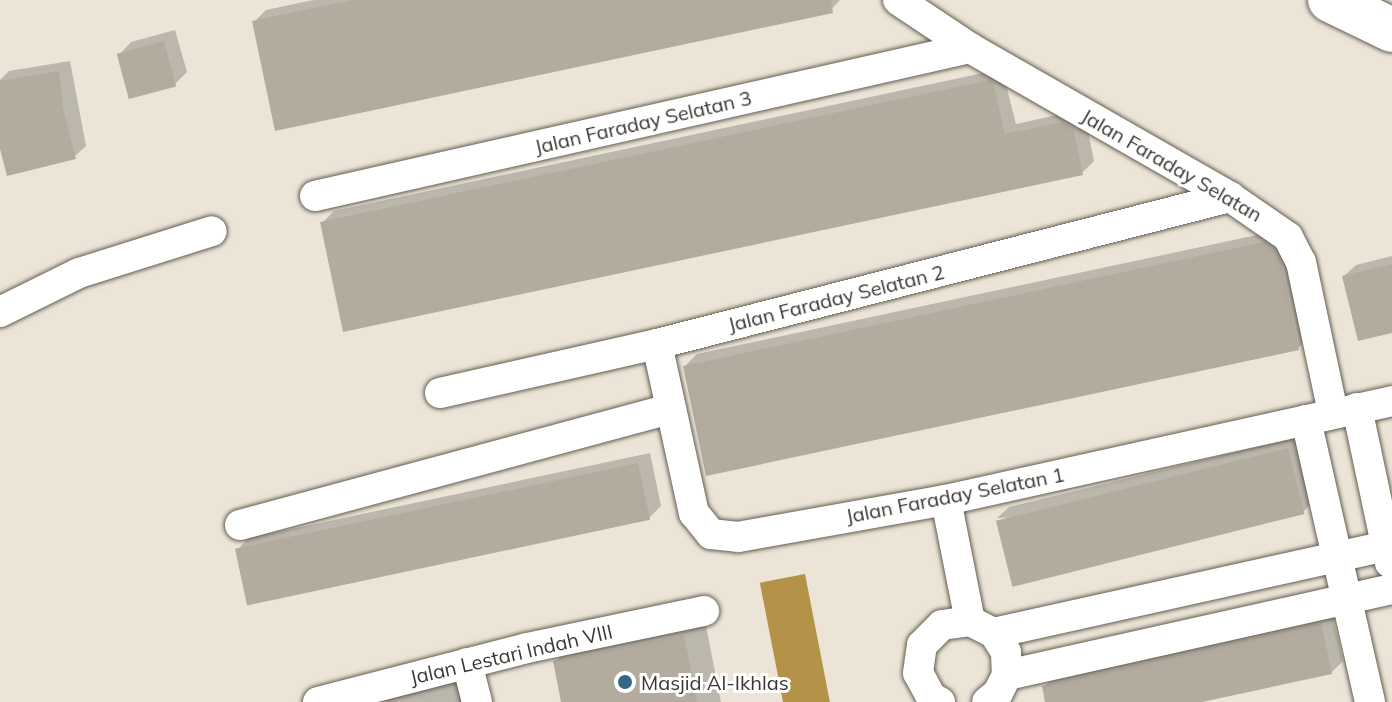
<!DOCTYPE html>
<style>
body{margin:0}
#map{position:relative;width:1392px;height:702px;overflow:hidden;background:#ece5d7;font-family:Mulish,sans-serif}
div>[style]{position:absolute}
.water>*{inset:0;background:#b49349;transform-origin:0 0}
.shadow>*{inset:0;background:#0003}
.building>*{inset:0;background:#b2ab9e;transform-origin:0 0}
.roads{filter:drop-shadow(0 0 2px #635d51) drop-shadow(0 0 2px #635d51)}
.street>*{height:30px;margin:-15px;padding:0 15px;transform-origin:15px;border-radius:15px;background:#fff}
.secondary>*{height:44px;margin:-22px;padding:0 22px;transform-origin:22px;border-radius:22px;background:#fff}
.dots>*{width:22px;height:22px;translate:-50% -50%;box-sizing:border-box;border:4px solid #fff;border-radius:50%}
span{translate:-50% -50%;white-space:nowrap;text-align:center;line-height:1.15;-webkit-text-stroke:6px #fff;paint-order:stroke}
.street-label{font-size:20px;color:#3a3732}
.poi-label{font-size:20px;color:#3a3732}
.left{translate:0 -50%;text-align:left}
</style>
<div id="map">
<div class="water">
<div style="left:805px;top:574px;width:131px;height:46px;rotate:79deg"></div>
</div>
<div class="shadow">
<div style="clip-path:polygon(313px 0,840px 0,829px 12px,254px 22px,266px 10px)"></div>
<div style="clip-path:polygon(175px 30px,187px 72px,175px 84px,120px 54px,131px 42px)"></div>
<div style="clip-path:polygon(70px 61px,86px 146px,74px 157px,0 141px,0 80px,9px 71px)"></div>
<div style="clip-path:polygon(1002px 69px,1016px 124px,1075px 111px,1085px 116px,1094px 161px,1082px 173px,322px 223px,334px 211px)"></div>
<div style="clip-path:polygon(1276px 231px,1310px 336px,1298px 348px,685px 366px,697px 354px)"></div>
<div style="clip-path:polygon(1392px 256px,1392px 331px,1344px 276px,1356px 265px)"></div>
<div style="clip-path:polygon(1299px 437px,1315px 500px,1303px 512px,997px 518px,1009px 507px)"></div>
<div style="clip-path:polygon(650px 453px,661px 506px,649px 518px,237px 550px,249px 538px)"></div>
<div style="clip-path:polygon(1332px 613px,1343px 661px,1331px 673px,1193px 702px,1047px 702px,1044px 686px,1056px 675px)"></div>
<div style="clip-path:polygon(704px 616px,721px 702px,563px 702px,555px 662px,576px 642px)"></div>
<div style="clip-path:polygon(460px 679px,466px 702px,365px 702px)"></div>
</div>
<div class="building">
<div style="clip-path:polygon(352px 0,831px 0,833px 13px,275px 131px,252px 21px)"></div>
<div style="left:164px;top:41px;width:47px;height:49px;rotate:75deg"></div>
<div style="clip-path:polygon(59px 71px,63px 108px,76px 159px,7px 176px,0 149px,0 81px)"></div>
<div style="clip-path:polygon(990px 80px,993px 82px,1005px 134px,1063px 122px,1073px 128px,1083px 175px,343px 332px,320px 222px)"></div>
<div style="clip-path:polygon(1264px 242px,1274px 249px,1281px 262px,1299px 350px,706px 476px,683px 366px)"></div>
<div style="clip-path:polygon(1392px 264px,1392px 333px,1358px 341px,1342px 276px)"></div>
<div style="left:1288px;top:448px;width:68px;height:301px;rotate:76deg"></div>
<div style="left:638px;top:463px;width:58px;height:412px;rotate:78deg"></div>
<div style="clip-path:polygon(1321px 623px,1332px 674px,1202px 702px,1045px 702px,1042px 686px)"></div>
<div style="clip-path:polygon(684px 635px,697px 702px,561px 702px,553px 661px)"></div>
</div>
<div class="roads">
<div class="street">
<div style="left:898px;top:0;width:87px;rotate:33.7deg"></div>
<div style="left:970px;top:48px;width:300px;rotate:29.8deg"></div>
<div style="left:1230px;top:197px;width:70px;rotate:34.6deg"></div>
<div style="left:1288px;top:237px;width:28px;rotate:63deg"></div>
<div style="left:1301px;top:262px;width:154px;rotate:78deg"></div>
<div style="left:315px;top:196px;width:672px;rotate:-12.73deg"></div>
<div style="left:0;top:312px;width:88px;rotate:-26.3deg"></div>
<div style="left:79px;top:273px;width:139px;rotate:-17.5deg"></div>
<div style="left:657px;top:344px;width:173px;rotate:77.7deg"></div>
<div style="left:694px;top:513px;width:27px;rotate:51deg"></div>
<div style="left:711px;top:534px;width:27px;rotate:6deg"></div>
<div style="left:738px;top:537px;width:211px;rotate:-10.1deg"></div>
<div style="left:946px;top:500px;width:457px;rotate:-12.5deg"></div>
<div style="left:440px;top:393px;width:222px;rotate:-12.7deg"></div>
<div style="left:657px;top:344px;width:592px;rotate:-14.39deg"></div>
<div style="left:1357px;top:408px;width:158px;rotate:78deg"></div>
<div style="left:1306px;top:420px;width:289px;rotate:77.2deg"></div>
<div style="left:946px;top:500px;width:123px;rotate:78.8deg"></div>
<div style="left:240px;top:525px;width:446px;rotate:-15.1deg"></div>
<div style="left:994px;top:633px;width:408px;rotate:-12.5deg"></div>
<div style="left:467px;top:663px;width:40px;rotate:75.6deg"></div>
<div style="left:1007px;top:675px;width:394px;rotate:-12.6deg"></div>
<div style="left:318px;top:702px;width:216px;rotate:-14.5deg"></div>
<div style="left:527px;top:648px;width:181px;rotate:-11.8deg"></div>
<div style="left:940px;top:702px;width:10px;rotate:-151deg"></div>
<div style="left:931px;top:697px;width:27px;rotate:-118deg"></div>
<div style="left:918px;top:673px;width:28px;rotate:-82deg"></div>
<div style="left:922px;top:645px;width:28px;rotate:-45deg"></div>
<div style="left:942px;top:625px;width:28px;rotate:-8deg"></div>
<div style="left:970px;top:621px;width:27px;rotate:27deg"></div>
<div style="left:994px;top:633px;width:22px;rotate:58deg"></div>
<div style="left:1006px;top:652px;width:23px;rotate:88deg"></div>
<div style="left:1007px;top:675px;width:20px;rotate:117deg"></div>
<div style="left:998px;top:693px;width:14px;rotate:141deg"></div>
</div>
<div class="secondary">
<div style="left:1330px;top:0;width:69px;rotate:25.8deg"></div>
</div>
</div>
<div class="dots">
<div style="left:625px;top:682px;background:#336784"></div>
</div>
<div class="street-label">
<span style="left:643px;top:122px;rotate:-13deg">Jalan Faraday Selatan 3</span>
<span style="left:1172px;top:165px;rotate:30deg">Jalan Faraday Selatan</span>
<span style="left:836px;top:298px;rotate:-14deg">Jalan Faraday Selatan 2</span>
<span style="left:955px;top:495px;rotate:-11deg">Jalan Faraday Selatan 1</span>
<span style="left:511px;top:654px;rotate:-13deg">Jalan Lestari Indah VIII</span>
</div>
<div class="poi-label">
<span class="left" style="left:641px;top:682px">Masjid Al-Ikhlas</span>
</div>
</div>
